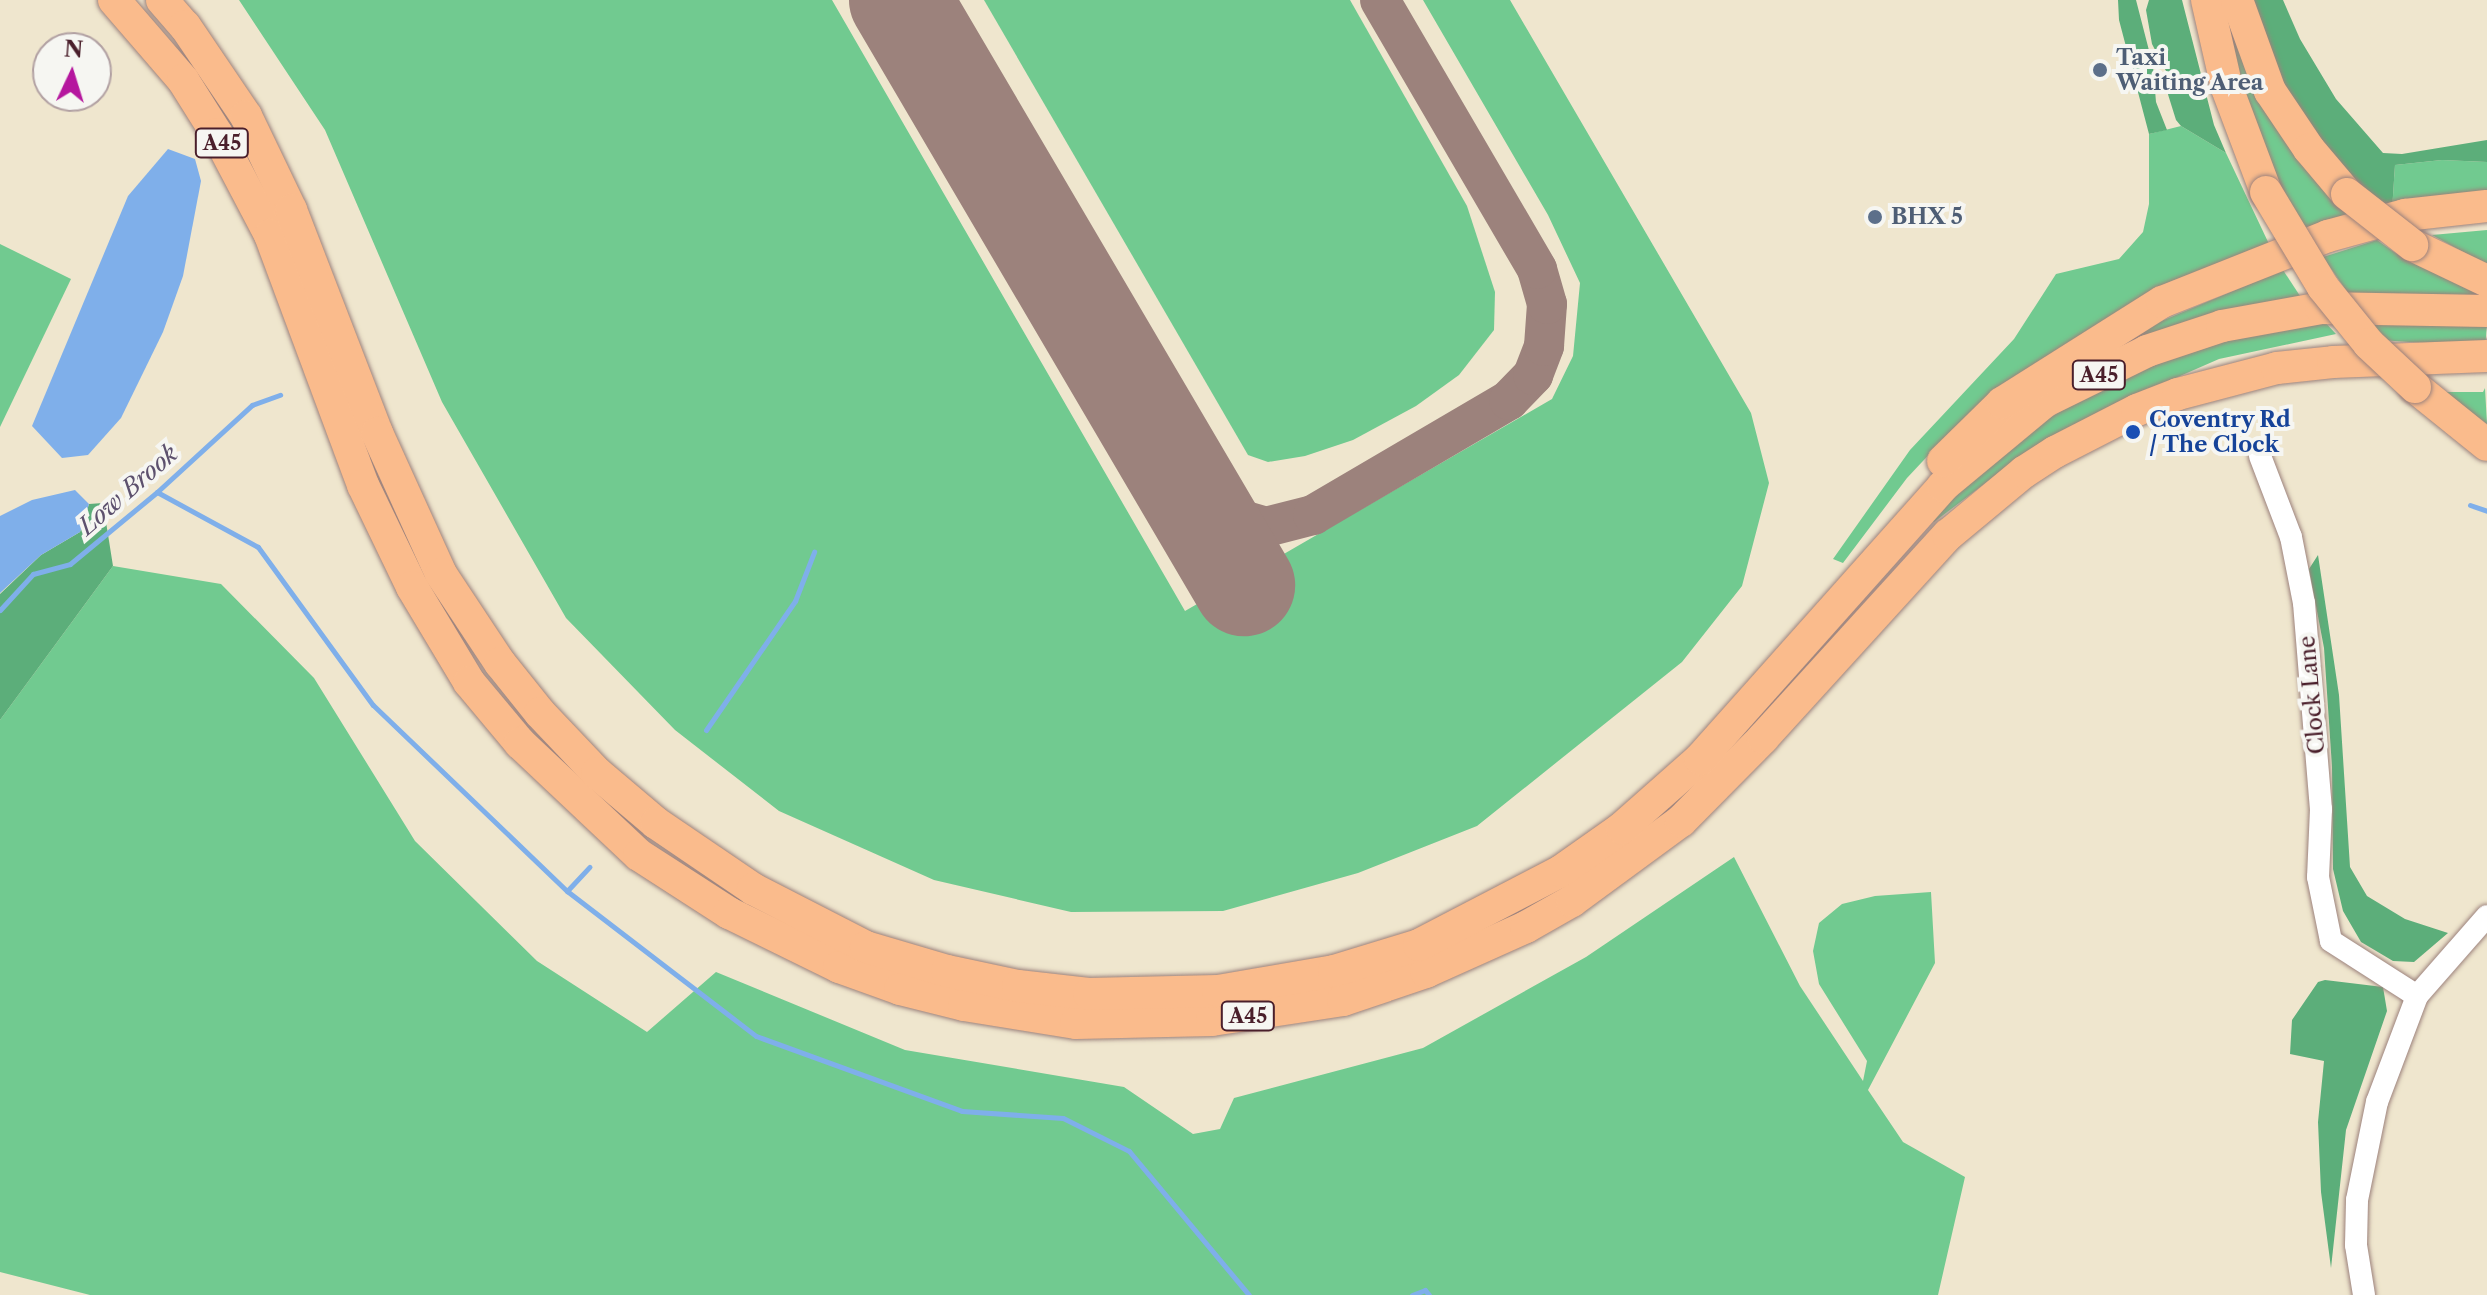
<!DOCTYPE html>
<style>
body{margin:0}
#map{position:relative;width:2487px;height:1295px;overflow:hidden;background:#efe6ce;font-family:"Libre Caslon Text",serif}
div>[style]{position:absolute}
.green>*{inset:0;background:#71ca90;transform-origin:0 0}
.forest>*{inset:0;background:#5cae7a}
.water>*{inset:0;background:#7fafea}
.stream>*{height:5px;margin:-2.5px;padding:0 2.5px;transform-origin:2.5px;border-radius:2.5px;background:#7fafea}
.taxiway>*{height:40px;margin:-20px;padding:0 20px;transform-origin:20px;border-radius:20px;background:#9c827c}
.runway>*{height:102px;margin:-51px;padding:0 51px;transform-origin:51px;border-radius:51px;background:#9c827c}
.roads{filter:drop-shadow(0 0 2px #9c827c) drop-shadow(0 0 2px #9c827c)}
.minor>*{height:22px;margin:-11px;padding:0 11px;transform-origin:11px;border-radius:11px;background:#fff}
.highway>*{height:32px;margin:-16px;padding:0 16px;transform-origin:16px;border-radius:16px;background:#fabb8c}
.bridges{filter:drop-shadow(0 0 2px #9c827c) drop-shadow(0 0 2px #9c827c)}
.highway-bridge>*{height:32px;margin:-16px;padding:0 16px;transform-origin:16px;border-radius:16px;background:#fabb8c}
.dots>*{width:22px;height:22px;translate:-50% -50%;box-sizing:border-box;border:4px solid #f6f6f2;border-radius:50%}
span{translate:-50% -50%;white-space:nowrap;text-align:center;line-height:1.15;-webkit-text-stroke:8px #f6f6f2;paint-order:stroke}
.shield-label span{padding:2px 6px;background:#f6f6f2;border:2px solid;border-radius:6px;-webkit-text-stroke-width:0}
.shield-label{font-size:20px;color:#4a1f2b;font-weight:700}
.service-label{font-size:22px;color:#4e5e75;font-weight:700}
.left{translate:0 -50%;text-align:left}
.transit-label{font-size:22px;color:#164399;font-weight:700}
.street-label{font-size:22px;color:#4a1f2b}
.water-label{font-size:24px;color:#5d516e;font-style:italic}
.north{position:absolute;left:32px;top:32px;width:80px;height:80px;box-sizing:border-box;background:#f6f6f2;border:2px solid #b1a0a2;border-radius:50%;rotate:4deg;font-size:22px;font-weight:700;line-height:32px;text-align:center;color:#4a1f2b}
.north::after{content:'';display:block;margin:auto;width:28px;height:36px;background:#b5179e;clip-path:polygon(50% 0,100% 100%,50% 72%,0 100%)}
</style>
<div id="map">
<div class="green">
<div style="clip-path:polygon(239px 0,832px 0,1185px 611px,1552px 399px,1573px 356px,1580px 283px,1548px 215px,1423px 0,1510px 0,1751px 413px,1769px 483px,1742px 586px,1682px 662px,1477px 826px,1358px 873px,1223px 911px,1071px 912px,934px 880px,779px 811px,675px 730px,566px 618px,442px 402px,325px 130px)"></div>
<div style="clip-path:polygon(984px 0,1350px 0,1467px 206px,1495px 292px,1494px 330px,1459px 375px,1416px 406px,1353px 440px,1305px 456px,1268px 462px,1248px 455px)"></div>
<div style="clip-path:polygon(2232px 0,2355px 220px,2304px 234px,2275px 188px,2225px 49px)"></div>
<div style="clip-path:polygon(2181px 126px,2226px 153px,2269px 244px,2152px 289px,2151px 294px,1952px 430px,1907px 478px,1843px 563px,1833px 559px,1910px 450px,2014px 339px,2056px 274px,2119px 259px,2143px 232px,2149px 204px,2149px 134px)"></div>
<div style="clip-path:polygon(2442px 160px,2487px 162px,2487px 196px,2392px 211px,2395px 165px)"></div>
<div style="clip-path:polygon(2487px 230px,2487px 265px,2432px 235px)"></div>
<div style="clip-path:polygon(2377px 240px,2404px 259px,2487px 291px,2487px 303px,2350px 296px,2323px 257px)"></div>
<div style="clip-path:polygon(0 244px,71px 279px,0 427px)"></div>
<div style="clip-path:polygon(2283px 270px,2302px 299px,1972px 439px,2152px 325px)"></div>
<div style="left:2367px;top:318px;width:120px;height:21px;rotate:4deg"></div>
<div style="clip-path:polygon(2323px 320px,2336px 334px,2219px 359px,2139px 394px,2012px 463px,1934px 522px,1928px 518px,2034px 428px,2100px 386px,2221px 340px)"></div>
<div style="clip-path:polygon(2485px 388px,2487px 424px,2444px 392px,2483px 392px)"></div>
<div style="clip-path:polygon(113px 566px,221px 584px,314px 678px,415px 841px,537px 961px,647px 1032px,716px 972px,905px 1050px,1124px 1087px,1193px 1134px,1220px 1129px,1234px 1098px,1423px 1048px,1586px 957px,1734px 857px,1800px 986px,1863px 1081px,1867px 1061px,1819px 984px,1813px 951px,1819px 923px,1842px 904px,1875px 896px,1931px 892px,1935px 963px,1868px 1090px,1903px 1142px,1965px 1177px,1938px 1295px,90px 1295px,0 1272px,0 720px)"></div>
</div>
<div class="forest">
<div style="clip-path:polygon(2118px 0,2136px 0,2153px 66px,2156px 102px,2167px 130px,2149px 134px,2119px 20px)"></div>
<div style="clip-path:polygon(2149px 0,2182px 0,2214px 125px,2226px 153px,2181px 126px,2176px 120px,2166px 88px,2166px 71px,2152px 44px,2146px 10px)"></div>
<div style="clip-path:polygon(2247px 0,2283px 0,2300px 39px,2336px 99px,2383px 153px,2402px 154px,2487px 140px,2487px 162px,2442px 160px,2395px 165px,2392px 211px,2359px 186px,2298px 115px)"></div>
<div style="clip-path:polygon(103px 503px,113px 566px,0 720px,0 594px,41px 555px,80px 532px,89px 504px)"></div>
<div style="clip-path:polygon(2318px 555px,2339px 695px,2350px 867px,2367px 896px,2405px 919px,2448px 933px,2414px 962px,2393px 961px,2361px 942px,2343px 911px,2333px 869px,2332px 767px,2324px 648px,2309px 569px)"></div>
<div style="clip-path:polygon(2325px 980px,2383px 987px,2387px 1011px,2346px 1130px,2331px 1268px,2321px 1192px,2318px 1122px,2324px 1061px,2290px 1054px,2292px 1020px,2318px 982px)"></div>
</div>
<div class="water">
<div style="clip-path:polygon(168px 149px,195px 159px,201px 181px,183px 276px,163px 332px,121px 418px,88px 455px,62px 458px,32px 426px,128px 196px)"></div>
<div style="clip-path:polygon(75px 490px,89px 504px,80px 532px,41px 555px,0 593px,0 516px,32px 500px)"></div>
</div>
<div class="stream">
<div style="left:157px;top:492px;width:115px;rotate:28.6deg"></div>
<div style="left:258px;top:547px;width:195px;rotate:54deg"></div>
<div style="left:373px;top:705px;width:269px;rotate:43.8deg"></div>
<div style="left:567px;top:891px;width:238px;rotate:37.5deg"></div>
<div style="left:756px;top:1036px;width:219px;rotate:20deg"></div>
<div style="left:962px;top:1111px;width:101px;rotate:4deg"></div>
<div style="left:1063px;top:1118px;width:74px;rotate:26.6deg"></div>
<div style="left:1129px;top:1151px;width:187px;rotate:50.2deg"></div>
<div style="left:2470px;top:505px;width:18px;rotate:19deg"></div>
<div style="left:0;top:610px;width:49px;rotate:-47.5deg"></div>
<div style="left:33px;top:574px;width:38px;rotate:-15deg"></div>
<div style="left:70px;top:564px;width:113px;rotate:-39.6deg"></div>
<div style="left:157px;top:492px;width:129px;rotate:-42.5deg"></div>
<div style="left:252px;top:405px;width:30px;rotate:-20deg"></div>
<div style="left:706px;top:730px;width:157px;rotate:-55.4deg"></div>
<div style="left:795px;top:601px;width:53px;rotate:-68.8deg"></div>
<div style="left:567px;top:891px;width:33px;rotate:-47deg"></div>
<div style="left:1412px;top:1295px;width:14px;rotate:-21deg"></div>
<div style="left:1425px;top:1290px;width:6px;rotate:51deg"></div>
</div>
<div class="taxiway">
<div style="left:1182px;top:476px;width:58px;rotate:42.2deg"></div>
<div style="left:1225px;top:515px;width:43px;rotate:16.3deg"></div>
<div style="left:1266px;top:527px;width:49px;rotate:-14.3deg"></div>
<div style="left:1313px;top:515px;width:227px;rotate:-30.4deg"></div>
<div style="left:1509px;top:400px;width:35px;rotate:-46deg"></div>
<div style="left:1533px;top:375px;width:31px;rotate:-69deg"></div>
<div style="left:1544px;top:346px;width:42px;rotate:-85.9deg"></div>
<div style="left:1547px;top:304px;width:36px;rotate:-106deg"></div>
<div style="left:1537px;top:269px;width:311px;rotate:-120.3deg"></div>
</div>
<div class="runway">
<div style="left:900px;top:0;width:679px;rotate:59.54deg"></div>
</div>
<div class="roads">
<div class="minor">
<div style="left:2260px;top:456px;width:87px;rotate:69.1deg"></div>
<div style="left:2291px;top:537px;width:67px;rotate:78.9deg"></div>
<div style="left:2304px;top:603px;width:207px;rotate:85.3deg"></div>
<div style="left:2321px;top:809px;width:68px;rotate:92.5deg"></div>
<div style="left:2318px;top:877px;width:65px;rotate:78.5deg"></div>
<div style="left:2331px;top:941px;width:102px;rotate:32.6deg"></div>
<div style="left:2364px;top:1295px;width:51px;rotate:-99.1deg"></div>
<div style="left:2356px;top:1245px;width:45px;rotate:-88.7deg"></div>
<div style="left:2357px;top:1200px;width:100px;rotate:-78.5deg"></div>
<div style="left:2377px;top:1102px;width:113px;rotate:-69.3deg"></div>
<div style="left:2417px;top:996px;width:106px;rotate:-48.8deg"></div>
</div>
<div class="highway">
<div style="left:114px;top:0;width:106px;rotate:49.2deg"></div>
<div style="left:183px;top:80px;width:64px;rotate:57.8deg"></div>
<div style="left:217px;top:134px;width:114px;rotate:62.3deg"></div>
<div style="left:270px;top:235px;width:267px;rotate:69.6deg"></div>
<div style="left:363px;top:485px;width:113px;rotate:64.3deg"></div>
<div style="left:412px;top:587px;width:111px;rotate:59deg"></div>
<div style="left:469px;top:682px;width:80px;rotate:50.1deg"></div>
<div style="left:520px;top:743px;width:163px;rotate:43.3deg"></div>
<div style="left:639px;top:855px;width:107px;rotate:32.8deg"></div>
<div style="left:729px;top:913px;width:123px;rotate:26.1deg"></div>
<div style="left:839px;top:967px;width:65px;rotate:19.8deg"></div>
<div style="left:900px;top:989px;width:66px;rotate:14deg"></div>
<div style="left:964px;top:1005px;width:113px;rotate:9.1deg"></div>
<div style="left:1076px;top:1023px;width:136px;rotate:-1.3deg"></div>
<div style="left:1212px;top:1020px;width:133px;rotate:-8.7deg"></div>
<div style="left:1343px;top:1000px;width:88px;rotate:-18.6deg"></div>
<div style="left:1426px;top:972px;width:110px;rotate:-24.2deg"></div>
<div style="left:1526px;top:927px;width:53px;rotate:-29.5deg"></div>
<div style="left:1572px;top:901px;width:135px;rotate:-36.3deg"></div>
<div style="left:1681px;top:821px;width:117px;rotate:-45.3deg"></div>
<div style="left:1763px;top:738px;width:275px;rotate:-47.7deg"></div>
<div style="left:1948px;top:535px;width:99px;rotate:-39.7deg"></div>
<div style="left:2024px;top:472px;width:37px;rotate:-33deg"></div>
<div style="left:2055px;top:452px;width:92px;rotate:-27.1deg"></div>
<div style="left:2137px;top:410px;width:44px;rotate:-21.3deg"></div>
<div style="left:2178px;top:394px;width:102px;rotate:-14.7deg"></div>
<div style="left:2277px;top:368px;width:56px;rotate:-6.1deg"></div>
<div style="left:2333px;top:362px;width:154px;rotate:-2.2deg"></div>
<div style="left:162px;top:0;width:35px;rotate:49deg"></div>
<div style="left:185px;top:26px;width:109px;rotate:55.9deg"></div>
<div style="left:246px;top:116px;width:104px;rotate:64.4deg"></div>
<div style="left:291px;top:210px;width:239px;rotate:68.9deg"></div>
<div style="left:377px;top:433px;width:155px;rotate:65.6deg"></div>
<div style="left:441px;top:574px;width:107px;rotate:56.5deg"></div>
<div style="left:500px;top:663px;width:64px;rotate:51.3deg"></div>
<div style="left:540px;top:713px;width:83px;rotate:46.5deg"></div>
<div style="left:597px;top:773px;width:77px;rotate:40.3deg"></div>
<div style="left:656px;top:823px;width:117px;rotate:34.2deg"></div>
<div style="left:753px;top:889px;width:127px;rotate:27.2deg"></div>
<div style="left:866px;top:947px;width:84px;rotate:16.5deg"></div>
<div style="left:947px;top:971px;width:73px;rotate:11.9deg"></div>
<div style="left:1018px;top:986px;width:71px;rotate:6.4deg"></div>
<div style="left:1089px;top:994px;width:129px;rotate:-1.3deg"></div>
<div style="left:1218px;top:991px;width:118px;rotate:-9.8deg"></div>
<div style="left:1334px;top:971px;width:89px;rotate:-17deg"></div>
<div style="left:1419px;top:945px;width:160px;rotate:-27.5deg"></div>
<div style="left:1561px;top:871px;width:75px;rotate:-35.2deg"></div>
<div style="left:1622px;top:828px;width:104px;rotate:-41.5deg"></div>
<div style="left:1700px;top:759px;width:365px;rotate:-48.3deg"></div>
<div style="left:1943px;top:486px;width:131px;rotate:-39.7deg"></div>
<div style="left:2044px;top:402px;width:115px;rotate:-26.3deg"></div>
<div style="left:2147px;top:351px;width:79px;rotate:-18.4deg"></div>
<div style="left:2222px;top:326px;width:101px;rotate:-10.3deg"></div>
<div style="left:2321px;top:308px;width:166px;rotate:1deg"></div>
<div style="left:2207px;top:0;width:90px;rotate:77.2deg"></div>
<div style="left:2227px;top:88px;width:111px;rotate:69.4deg"></div>
<div style="left:2237px;top:0;width:97px;rotate:70.1deg"></div>
<div style="left:2270px;top:91px;width:70px;rotate:56.1deg"></div>
<div style="left:2309px;top:149px;width:59px;rotate:49.8deg"></div>
<div style="left:2412px;top:245px;width:83px;rotate:25.6deg"></div>
<div style="left:2415px;top:387px;width:92px;rotate:38.9deg"></div>
<div style="left:1943px;top:461px;width:83px;rotate:-44.5deg"></div>
<div style="left:2002px;top:403px;width:189px;rotate:-32.3deg"></div>
<div style="left:2162px;top:302px;width:179px;rotate:-21.7deg"></div>
<div style="left:2328px;top:236px;width:80px;rotate:-15.3deg"></div>
<div style="left:2405px;top:215px;width:82px;rotate:-6.3deg"></div>
</div>
</div>
<div class="bridges">
<div class="highway-bridge">
<div style="left:2266px;top:192px;width:111px;rotate:59deg"></div>
<div style="left:2323px;top:287px;width:73px;rotate:51.1deg"></div>
<div style="left:2369px;top:344px;width:63px;rotate:43.1deg"></div>
<div style="left:2347px;top:194px;width:83px;rotate:38.1deg"></div>
</div>
</div>
<div class="dots">
<div style="left:2100px;top:70px;background:#5c6f8a"></div>
<div style="left:1875px;top:217px;background:#5c6f8a"></div>
<div style="left:2133px;top:432px;background:#1a4fb4"></div>
</div>
<div class="shield-label">
<span style="left:222px;top:143px">A45</span>
<span style="left:2099px;top:375px">A45</span>
<span style="left:1248px;top:1016px">A45</span>
</div>
<div class="service-label">
<span class="left" style="left:2116px;top:70px">Taxi<br>Waiting Area</span>
<span class="left" style="left:1891px;top:217px">BHX 5</span>
</div>
<div class="transit-label">
<span class="left" style="left:2149px;top:432px">Coventry Rd<br>/ The Clock</span>
</div>
<div class="street-label">
<span style="left:2312px;top:695px;rotate:-95deg">Clock Lane</span>
</div>
<div class="water-label">
<span style="left:128px;top:490px;rotate:-41deg">Low Brook</span>
</div>
<div class="north">N</div>
</div>
